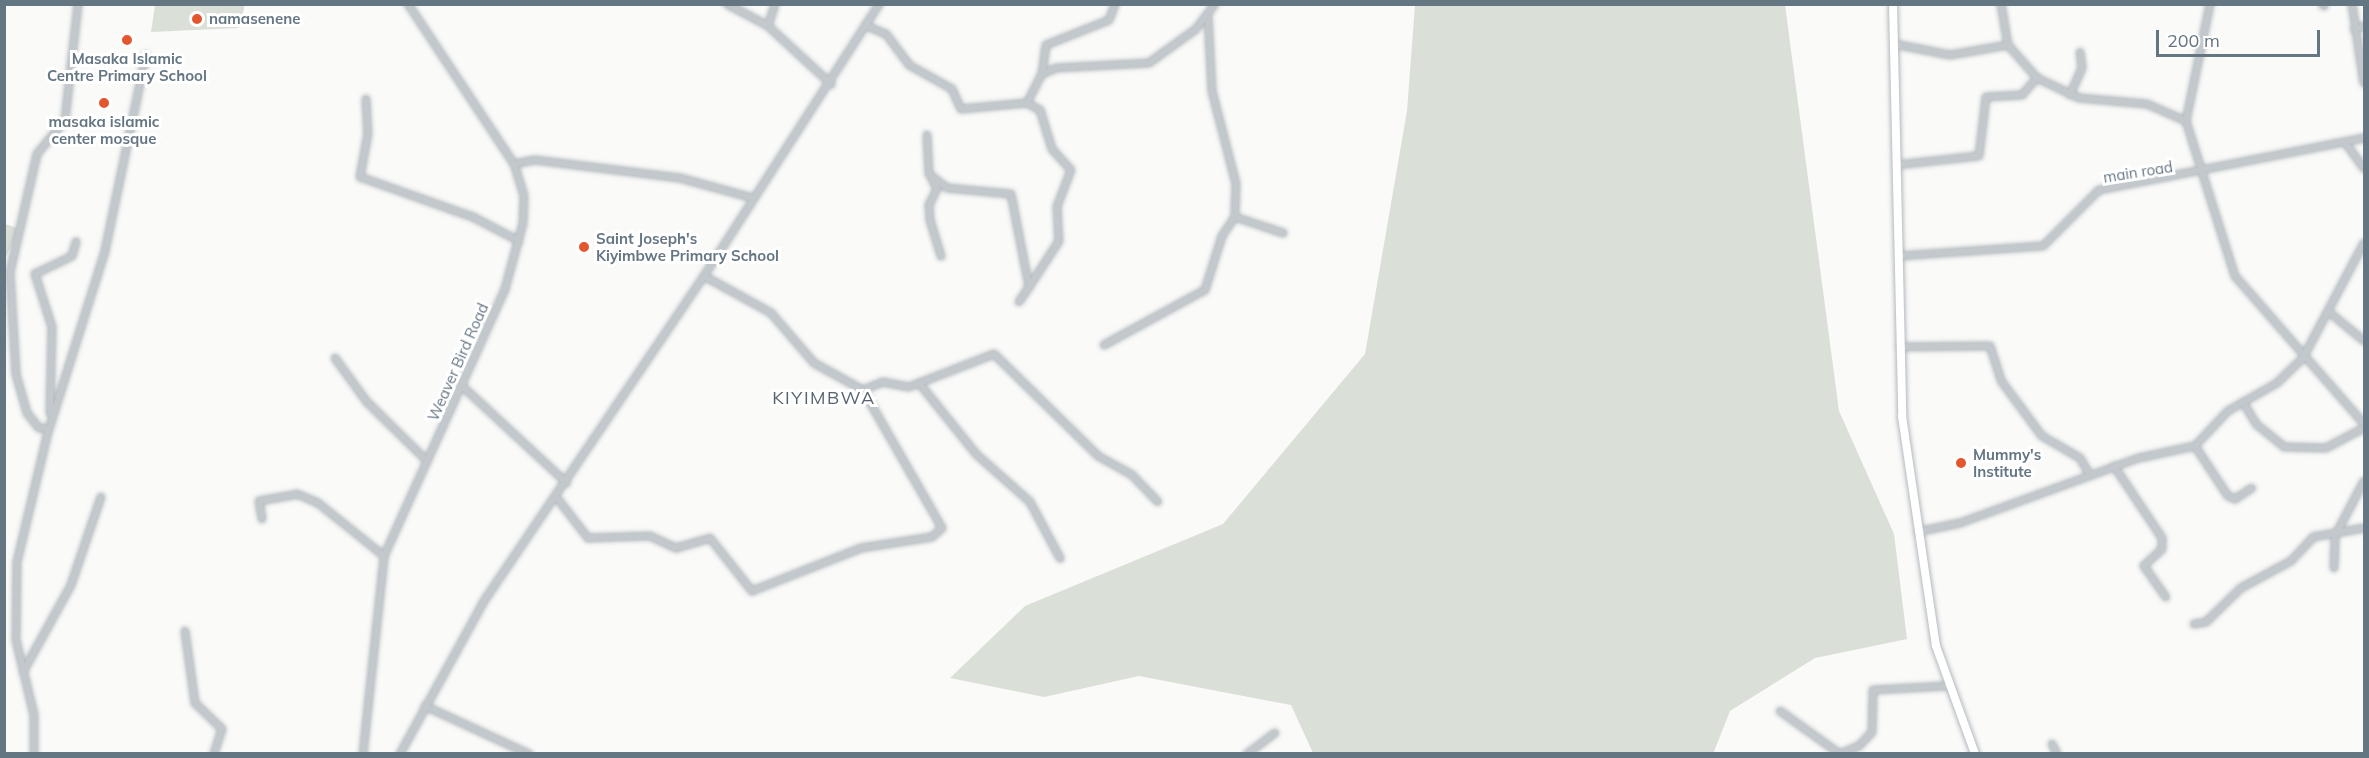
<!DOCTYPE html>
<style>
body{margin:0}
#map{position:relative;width:2369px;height:758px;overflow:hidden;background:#fafaf8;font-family:Mulish,sans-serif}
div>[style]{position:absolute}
.green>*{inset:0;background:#dadfd7}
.roads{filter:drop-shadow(0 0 2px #b3babf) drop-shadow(0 0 2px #b3babf)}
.minor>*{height:6px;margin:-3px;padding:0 3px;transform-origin:3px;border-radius:3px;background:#c3c8cc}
.secondary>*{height:8px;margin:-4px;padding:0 4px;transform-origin:4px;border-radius:4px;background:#fff}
.dots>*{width:16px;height:16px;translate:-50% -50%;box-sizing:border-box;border:3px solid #fff;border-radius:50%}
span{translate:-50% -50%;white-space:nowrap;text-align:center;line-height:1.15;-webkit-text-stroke:6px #fff;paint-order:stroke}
.poi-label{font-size:15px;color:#657683;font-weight:700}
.left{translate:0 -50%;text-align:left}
.street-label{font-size:15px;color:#657683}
.quarter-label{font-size:18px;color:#57646e;letter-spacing:1.5px}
.frame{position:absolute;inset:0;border:6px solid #657683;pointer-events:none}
.scale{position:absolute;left:2156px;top:30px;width:164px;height:27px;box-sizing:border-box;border:3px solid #657683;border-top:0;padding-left:8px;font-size:18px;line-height:21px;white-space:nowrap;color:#657683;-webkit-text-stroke:4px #fff;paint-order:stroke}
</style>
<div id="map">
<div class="green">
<div style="clip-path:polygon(155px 5px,244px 5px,244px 9px,238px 28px,151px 32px)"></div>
<div style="clip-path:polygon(1415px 5px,1785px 5px,1839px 411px,1894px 534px,1907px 639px,1815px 658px,1730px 711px,1713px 754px,1313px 753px,1291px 705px,1139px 676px,1044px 697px,950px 678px,1025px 606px,1223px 524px,1365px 354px,1407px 111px)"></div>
<div style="clip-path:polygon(5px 224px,20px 229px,5px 259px)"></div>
</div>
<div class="roads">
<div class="minor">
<div style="left:727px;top:4px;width:47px;rotate:28.2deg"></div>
<div style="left:768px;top:26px;width:86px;rotate:42.6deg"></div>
<div style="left:2001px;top:4px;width:42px;rotate:80.3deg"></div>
<div style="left:2008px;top:45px;width:44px;rotate:48.7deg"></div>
<div style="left:2037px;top:78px;width:47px;rotate:25.5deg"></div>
<div style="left:2079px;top:98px;width:68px;rotate:5deg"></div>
<div style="left:2147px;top:104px;width:43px;rotate:23.6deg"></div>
<div style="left:2186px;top:121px;width:163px;rotate:72.5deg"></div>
<div style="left:2235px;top:276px;width:196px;rotate:48.9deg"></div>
<div style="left:2322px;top:4px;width:3px;rotate:45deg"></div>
<div style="left:2352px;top:4px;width:80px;rotate:81.4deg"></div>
<div style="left:1208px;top:17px;width:74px;rotate:86.9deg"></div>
<div style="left:1212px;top:91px;width:96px;rotate:75.5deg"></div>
<div style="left:1236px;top:184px;width:33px;rotate:92deg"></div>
<div style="left:768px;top:26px;width:23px;rotate:-72deg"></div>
<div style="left:867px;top:26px;width:21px;rotate:23deg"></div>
<div style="left:886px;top:34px;width:39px;rotate:53deg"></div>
<div style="left:909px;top:65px;width:49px;rotate:29.2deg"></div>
<div style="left:952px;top:89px;width:22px;rotate:66deg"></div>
<div style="left:961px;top:109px;width:66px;rotate:-5.2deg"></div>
<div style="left:1027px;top:103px;width:15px;rotate:28deg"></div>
<div style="left:1040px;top:110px;width:41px;rotate:72.9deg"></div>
<div style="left:1052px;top:149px;width:28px;rotate:48deg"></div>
<div style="left:1071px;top:170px;width:39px;rotate:111deg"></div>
<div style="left:1057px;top:206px;width:35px;rotate:87deg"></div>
<div style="left:1059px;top:241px;width:55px;rotate:123.1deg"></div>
<div style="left:2354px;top:29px;width:10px;rotate:-17deg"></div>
<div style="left:1894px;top:44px;width:57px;rotate:11.1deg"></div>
<div style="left:1950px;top:55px;width:59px;rotate:-9.8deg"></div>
<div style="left:1042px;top:74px;width:29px;rotate:-82deg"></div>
<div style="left:1046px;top:45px;width:68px;rotate:-21.6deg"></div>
<div style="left:1109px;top:20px;width:17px;rotate:-69deg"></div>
<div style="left:2070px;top:95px;width:30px;rotate:-66deg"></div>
<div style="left:2082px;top:68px;width:16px;rotate:-97deg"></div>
<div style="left:366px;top:99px;width:34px;rotate:87deg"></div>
<div style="left:368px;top:133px;width:45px;rotate:100.3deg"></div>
<div style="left:360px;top:177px;width:120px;rotate:19.5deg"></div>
<div style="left:473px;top:217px;width:52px;rotate:27.6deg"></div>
<div style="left:1027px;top:103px;width:33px;rotate:-63deg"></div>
<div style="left:1042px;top:74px;width:15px;rotate:-23deg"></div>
<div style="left:1056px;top:68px;width:93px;rotate:-3.1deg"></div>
<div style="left:1149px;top:63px;width:58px;rotate:-35.9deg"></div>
<div style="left:1196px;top:29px;width:31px;rotate:-53deg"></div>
<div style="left:2186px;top:121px;width:119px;rotate:-78.4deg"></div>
<div style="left:927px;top:135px;width:39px;rotate:87deg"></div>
<div style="left:929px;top:174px;width:23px;rotate:38deg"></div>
<div style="left:947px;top:188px;width:64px;rotate:5.4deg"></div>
<div style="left:1011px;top:194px;width:95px;rotate:79deg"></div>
<div style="left:1029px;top:287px;width:18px;rotate:124deg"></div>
<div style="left:2347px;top:145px;width:29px;rotate:54deg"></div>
<div style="left:514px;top:164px;width:21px;rotate:-11deg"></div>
<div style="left:535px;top:160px;width:146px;rotate:7.1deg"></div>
<div style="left:680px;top:178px;width:76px;rotate:15.3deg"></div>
<div style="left:1896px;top:165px;width:83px;rotate:-6.2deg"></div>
<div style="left:1979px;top:156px;width:59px;rotate:-83.2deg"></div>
<div style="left:1986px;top:97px;width:36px;rotate:-3deg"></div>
<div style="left:2022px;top:95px;width:23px;rotate:-49deg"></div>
<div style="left:931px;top:177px;width:13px;rotate:63deg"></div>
<div style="left:937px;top:189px;width:18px;rotate:117deg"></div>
<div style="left:929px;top:205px;width:15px;rotate:86deg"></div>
<div style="left:930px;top:220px;width:38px;rotate:73deg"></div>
<div style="left:1899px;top:256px;width:144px;rotate:-4deg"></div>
<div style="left:2043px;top:246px;width:79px;rotate:-45deg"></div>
<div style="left:2099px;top:190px;width:270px;rotate:-11.1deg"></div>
<div style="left:704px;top:276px;width:77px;rotate:28.9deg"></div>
<div style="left:771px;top:313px;width:66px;rotate:49.3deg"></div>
<div style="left:814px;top:363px;width:56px;rotate:28.9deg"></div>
<div style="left:863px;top:390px;width:22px;rotate:-22deg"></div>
<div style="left:883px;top:382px;width:26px;rotate:11deg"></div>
<div style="left:909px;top:387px;width:91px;rotate:-21.2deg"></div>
<div style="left:994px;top:354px;width:146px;rotate:44.4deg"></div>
<div style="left:1098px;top:456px;width:39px;rotate:29deg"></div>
<div style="left:1132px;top:475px;width:37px;rotate:46deg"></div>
<div style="left:2329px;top:312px;width:45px;rotate:39.6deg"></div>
<div style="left:1104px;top:345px;width:115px;rotate:-28.6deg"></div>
<div style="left:1205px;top:290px;width:57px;rotate:-72.5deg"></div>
<div style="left:1222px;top:236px;width:23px;rotate:-56deg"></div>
<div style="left:1235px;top:217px;width:51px;rotate:18.4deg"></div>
<div style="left:1899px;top:347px;width:91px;rotate:-0.6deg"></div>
<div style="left:1990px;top:346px;width:38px;rotate:72deg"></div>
<div style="left:2002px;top:382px;width:67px;rotate:53.5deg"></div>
<div style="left:2042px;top:436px;width:44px;rotate:30.1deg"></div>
<div style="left:2080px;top:458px;width:20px;rotate:60deg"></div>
<div style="left:335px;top:358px;width:54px;rotate:54deg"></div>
<div style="left:367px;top:402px;width:83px;rotate:44.5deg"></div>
<div style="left:919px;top:383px;width:91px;rotate:51.2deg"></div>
<div style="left:976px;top:454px;width:72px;rotate:41.6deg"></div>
<div style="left:1030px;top:502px;width:64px;rotate:61.8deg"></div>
<div style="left:461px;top:385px;width:144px;rotate:42.8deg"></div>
<div style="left:2243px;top:402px;width:26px;rotate:59deg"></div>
<div style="left:2256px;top:424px;width:36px;rotate:39deg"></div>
<div style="left:2284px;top:447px;width:42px;rotate:1.4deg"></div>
<div style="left:2326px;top:448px;width:43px;rotate:-27.8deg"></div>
<div style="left:50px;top:413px;width:86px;rotate:-88.7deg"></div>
<div style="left:52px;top:327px;width:56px;rotate:-107.8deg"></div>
<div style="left:35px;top:274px;width:41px;rotate:-25.9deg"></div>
<div style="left:72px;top:256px;width:15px;rotate:-74deg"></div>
<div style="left:48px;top:429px;width:9px;rotate:-174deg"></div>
<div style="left:39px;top:428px;width:19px;rotate:-129deg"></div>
<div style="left:27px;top:413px;width:41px;rotate:-105.8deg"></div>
<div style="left:16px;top:374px;width:102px;rotate:-93.4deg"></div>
<div style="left:10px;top:272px;width:121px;rotate:-77.1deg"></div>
<div style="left:37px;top:154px;width:44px;rotate:-50.5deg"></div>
<div style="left:65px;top:120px;width:117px;rotate:-83.6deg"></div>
<div style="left:2195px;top:446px;width:60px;rotate:56.6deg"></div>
<div style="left:2228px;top:496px;width:8px;rotate:23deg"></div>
<div style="left:2235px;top:499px;width:20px;rotate:-33deg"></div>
<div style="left:2114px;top:466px;width:87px;rotate:56.3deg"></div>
<div style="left:2162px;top:538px;width:11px;rotate:90deg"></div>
<div style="left:2162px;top:549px;width:25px;rotate:137deg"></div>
<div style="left:2144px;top:566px;width:38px;rotate:55deg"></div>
<div style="left:557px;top:498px;width:51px;rotate:52.2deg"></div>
<div style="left:588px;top:538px;width:62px;rotate:-1.8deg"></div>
<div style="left:650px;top:536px;width:29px;rotate:25deg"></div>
<div style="left:676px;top:548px;width:35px;rotate:-16deg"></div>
<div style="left:710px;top:538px;width:68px;rotate:51.6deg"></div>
<div style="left:752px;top:591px;width:117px;rotate:-21.5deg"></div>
<div style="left:861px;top:548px;width:72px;rotate:-8.8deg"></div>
<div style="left:932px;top:537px;width:13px;rotate:-42deg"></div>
<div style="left:942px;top:528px;width:159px;rotate:-119.8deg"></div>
<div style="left:262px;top:519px;width:18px;rotate:-99deg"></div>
<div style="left:259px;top:501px;width:39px;rotate:-10deg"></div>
<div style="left:297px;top:494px;width:23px;rotate:23deg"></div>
<div style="left:318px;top:503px;width:85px;rotate:38.8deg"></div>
<div style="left:1917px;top:532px;width:44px;rotate:-11.8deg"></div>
<div style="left:1960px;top:523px;width:190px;rotate:-20deg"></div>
<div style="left:2139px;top:458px;width:57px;rotate:-12.1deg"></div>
<div style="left:2195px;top:446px;width:48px;rotate:-46.7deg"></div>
<div style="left:2228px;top:411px;width:56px;rotate:-29.7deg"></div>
<div style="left:2277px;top:383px;width:36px;rotate:-44deg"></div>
<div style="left:2303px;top:358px;width:130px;rotate:-62.1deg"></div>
<div style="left:2334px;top:568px;width:32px;rotate:-88deg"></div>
<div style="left:2335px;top:536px;width:62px;rotate:-62.2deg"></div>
<div style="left:2194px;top:624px;width:12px;rotate:-9deg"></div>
<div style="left:2206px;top:622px;width:49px;rotate:-44.2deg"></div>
<div style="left:2241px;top:588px;width:57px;rotate:-28.4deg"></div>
<div style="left:2291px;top:561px;width:33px;rotate:-47deg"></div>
<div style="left:2313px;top:537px;width:52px;rotate:-10deg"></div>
<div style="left:185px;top:631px;width:73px;rotate:82.1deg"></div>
<div style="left:195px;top:703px;width:37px;rotate:44deg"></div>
<div style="left:222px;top:729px;width:26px;rotate:108deg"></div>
<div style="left:23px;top:672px;width:99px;rotate:-61.1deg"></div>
<div style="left:71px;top:585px;width:93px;rotate:-71.2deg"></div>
<div style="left:425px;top:706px;width:115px;rotate:24.8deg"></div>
<div style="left:1780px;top:711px;width:74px;rotate:35.6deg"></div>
<div style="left:2052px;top:744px;width:11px;rotate:63deg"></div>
<div style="left:34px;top:754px;width:39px;rotate:-90deg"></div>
<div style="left:34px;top:715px;width:77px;rotate:-103.5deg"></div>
<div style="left:16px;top:640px;width:78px;rotate:-89.3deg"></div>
<div style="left:17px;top:562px;width:134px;rotate:-76.6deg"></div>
<div style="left:48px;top:432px;width:190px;rotate:-72.5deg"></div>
<div style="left:105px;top:251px;width:200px;rotate:-78.2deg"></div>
<div style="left:363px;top:754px;width:199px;rotate:-83.9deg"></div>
<div style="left:384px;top:556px;width:293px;rotate:-65.6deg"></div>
<div style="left:505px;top:289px;width:68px;rotate:-74.7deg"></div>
<div style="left:523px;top:223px;width:27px;rotate:-88deg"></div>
<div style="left:524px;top:196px;width:34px;rotate:-107deg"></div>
<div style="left:514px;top:164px;width:192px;rotate:-123.5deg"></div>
<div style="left:400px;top:754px;width:175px;rotate:-61.2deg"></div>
<div style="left:484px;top:601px;width:392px;rotate:-55.9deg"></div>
<div style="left:704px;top:276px;width:323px;rotate:-57.2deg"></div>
<div style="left:1247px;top:754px;width:35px;rotate:-37deg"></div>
<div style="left:1840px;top:754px;width:21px;rotate:-23deg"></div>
<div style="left:1859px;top:746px;width:19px;rotate:-47deg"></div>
<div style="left:1872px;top:732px;width:42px;rotate:-88.6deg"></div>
<div style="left:1873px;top:690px;width:74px;rotate:-3.1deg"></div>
</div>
<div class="secondary">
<div style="left:1893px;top:4px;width:412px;rotate:88.7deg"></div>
<div style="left:1902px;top:416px;width:232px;rotate:81.6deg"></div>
<div style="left:1936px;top:646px;width:115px;rotate:70.1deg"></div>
</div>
</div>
<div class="dots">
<div style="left:197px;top:19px;background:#e4572e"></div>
<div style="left:127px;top:40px;background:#e4572e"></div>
<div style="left:104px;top:103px;background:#e4572e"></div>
<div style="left:584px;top:247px;background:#e4572e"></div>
<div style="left:1961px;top:463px;background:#e4572e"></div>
</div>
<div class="poi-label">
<span class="left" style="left:209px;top:19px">namasenene</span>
<span style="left:127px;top:67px">Masaka Islamic<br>Centre Primary School</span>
<span style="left:104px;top:130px">masaka islamic<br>center mosque</span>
<span class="left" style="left:596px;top:247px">Saint Joseph's<br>Kiyimbwe Primary School</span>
<span class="left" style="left:1973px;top:463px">Mummy's<br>Institute</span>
</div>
<div class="street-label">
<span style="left:2138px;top:172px;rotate:-9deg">main road</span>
<span style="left:458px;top:362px;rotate:-66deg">Weaver Bird Road</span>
</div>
<div class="quarter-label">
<span style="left:824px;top:398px">KIYIMBWA</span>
</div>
<div class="frame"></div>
<div class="scale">200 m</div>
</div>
